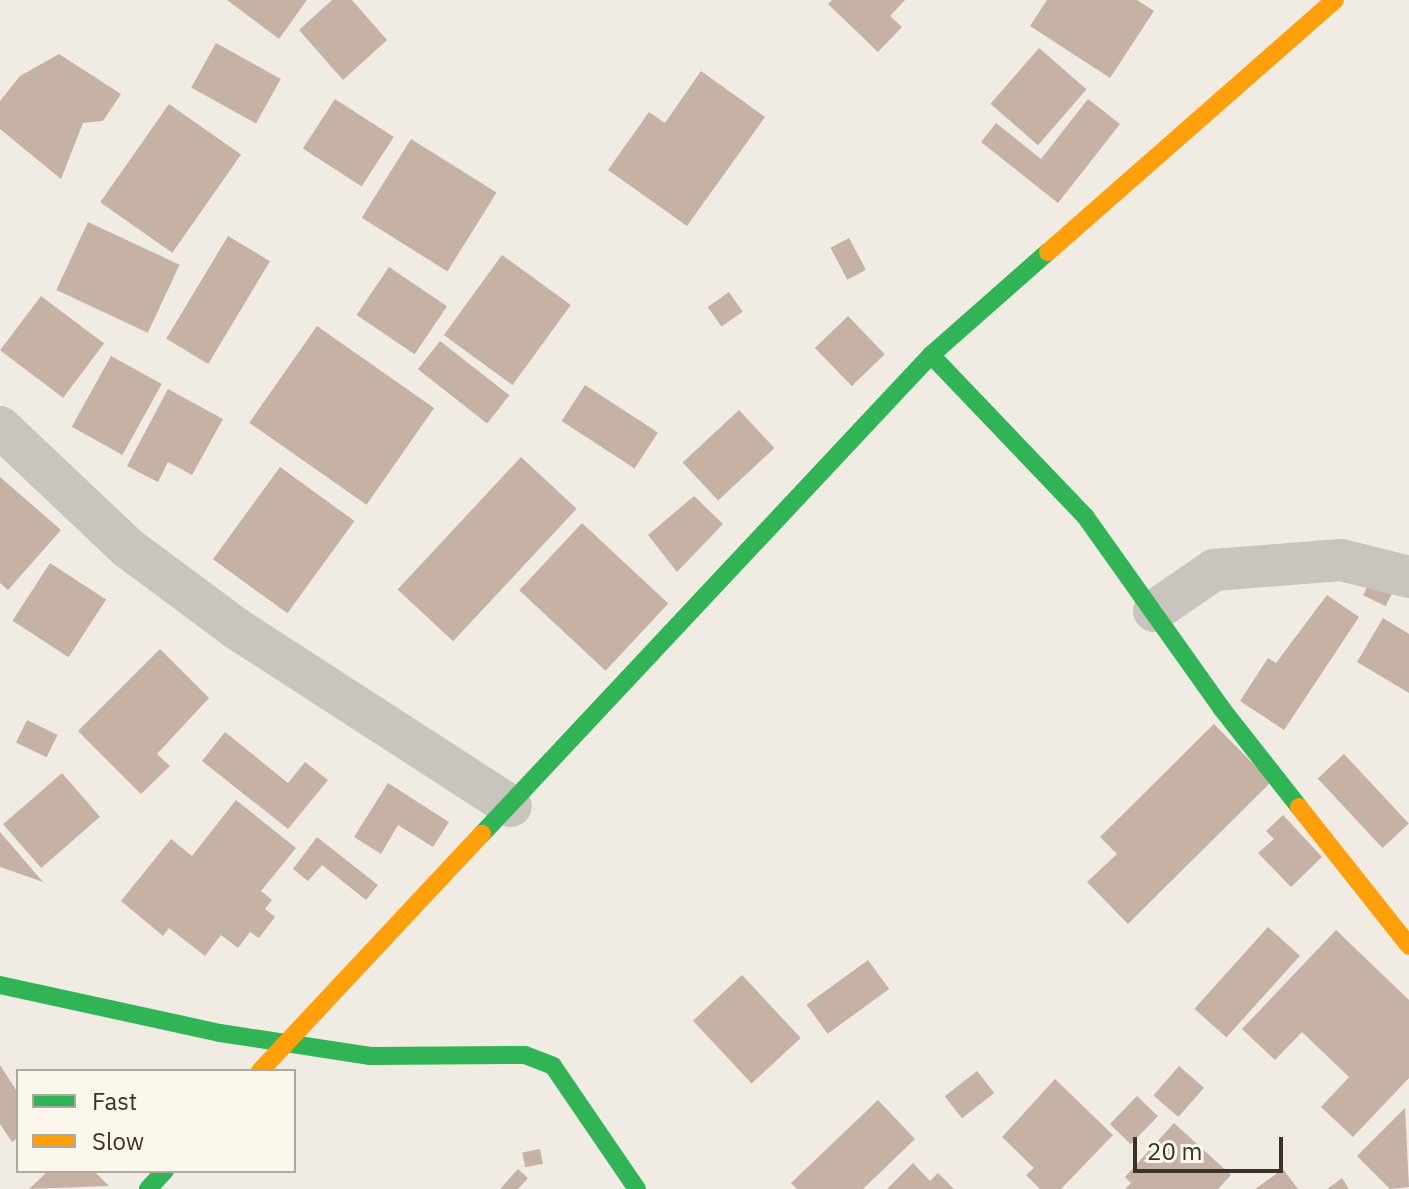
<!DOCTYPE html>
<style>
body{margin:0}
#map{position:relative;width:1409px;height:1189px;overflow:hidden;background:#f0ece4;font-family:"IBM Plex Sans",sans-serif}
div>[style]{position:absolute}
.building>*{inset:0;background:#c5b2a5;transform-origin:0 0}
.street>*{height:42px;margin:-21px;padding:0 21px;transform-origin:21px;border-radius:21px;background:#c9c4bd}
.fast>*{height:18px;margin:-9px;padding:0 9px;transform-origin:9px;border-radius:9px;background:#30b455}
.slow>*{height:18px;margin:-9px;padding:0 9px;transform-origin:9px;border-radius:9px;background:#ff9f0a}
span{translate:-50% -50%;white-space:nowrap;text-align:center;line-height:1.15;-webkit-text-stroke:6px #fbf7ed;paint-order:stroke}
.legend{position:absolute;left:16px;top:1069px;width:280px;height:104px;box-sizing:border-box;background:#fbf7ed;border:2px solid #aea89f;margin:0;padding:10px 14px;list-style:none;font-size:24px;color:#3b322a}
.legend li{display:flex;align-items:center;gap:16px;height:40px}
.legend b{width:40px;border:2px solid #aea89f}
.scale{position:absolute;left:1133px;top:1137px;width:150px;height:36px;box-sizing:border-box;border:4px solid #3b322a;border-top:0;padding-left:10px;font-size:24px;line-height:28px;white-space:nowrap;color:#3b322a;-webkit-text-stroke:6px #fbf7ed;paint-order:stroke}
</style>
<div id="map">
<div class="building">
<div style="clip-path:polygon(227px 0,307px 0,279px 39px)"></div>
<div style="clip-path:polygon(332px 0,352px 0,387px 40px,343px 80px,299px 30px)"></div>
<div style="clip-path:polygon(832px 0,905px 0,890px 16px,902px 27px,878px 52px,828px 4px)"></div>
<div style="clip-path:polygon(1047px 0,1137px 0,1154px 11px,1110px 78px,1030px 26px)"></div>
<div style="left:216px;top:43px;width:74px;height:51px;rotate:29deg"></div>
<div style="left:1039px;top:48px;width:63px;height:74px;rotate:41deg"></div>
<div style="clip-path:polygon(59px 54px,121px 94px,103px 121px,83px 123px,61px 179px,0 129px,0 101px,20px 76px)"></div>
<div style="clip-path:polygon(701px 71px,765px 117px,687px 226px,608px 170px,649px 112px,665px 123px)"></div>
<div style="left:335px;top:99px;width:70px;height:59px;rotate:33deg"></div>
<div style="clip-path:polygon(1088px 99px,1120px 124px,1058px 203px,981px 142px,996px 123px,1041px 159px)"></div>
<div style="left:169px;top:104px;width:88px;height:120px;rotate:35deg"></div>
<div style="left:411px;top:139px;width:101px;height:93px;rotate:32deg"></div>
<div style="left:88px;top:222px;width:101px;height:75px;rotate:25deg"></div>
<div style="left:228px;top:236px;width:49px;height:120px;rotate:31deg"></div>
<div style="left:849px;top:238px;width:36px;height:21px;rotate:62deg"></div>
<div style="left:502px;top:255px;width:85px;height:99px;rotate:36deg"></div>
<div style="left:389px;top:267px;width:70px;height:58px;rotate:34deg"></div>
<div style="left:729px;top:292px;width:24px;height:26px;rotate:55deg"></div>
<div style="left:41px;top:296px;width:79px;height:68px;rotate:37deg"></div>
<div style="left:848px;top:316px;width:53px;height:46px;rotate:46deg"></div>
<div style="left:317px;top:326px;width:143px;height:118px;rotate:35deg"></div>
<div style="left:440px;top:341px;width:88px;height:36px;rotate:38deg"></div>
<div style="left:111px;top:356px;width:58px;height:81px;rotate:29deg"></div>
<div style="left:585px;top:385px;width:87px;height:43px;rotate:33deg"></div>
<div style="clip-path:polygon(168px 389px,223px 419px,192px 475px,168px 462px,158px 482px,127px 466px)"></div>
<div style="left:739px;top:410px;width:52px;height:77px;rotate:47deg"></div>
<div style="left:521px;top:457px;width:76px;height:181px;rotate:43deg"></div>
<div style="left:280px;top:467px;width:92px;height:114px;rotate:36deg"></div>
<div style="clip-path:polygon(0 477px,61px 530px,8px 590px,0 583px)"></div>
<div style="clip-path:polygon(694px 496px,723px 524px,677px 572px,648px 535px)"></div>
<div style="left:582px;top:523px;width:118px;height:92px;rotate:43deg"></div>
<div style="left:50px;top:563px;width:67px;height:69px;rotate:33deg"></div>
<div style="left:1375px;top:571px;width:25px;height:27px;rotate:26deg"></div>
<div style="clip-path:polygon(1327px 595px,1359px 617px,1284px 730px,1240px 701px,1268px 658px,1276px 663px)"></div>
<div style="clip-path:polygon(1383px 618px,1409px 634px,1409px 693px,1357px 662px)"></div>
<div style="clip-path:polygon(160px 649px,209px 698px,157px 754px,170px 766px,141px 794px,78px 731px)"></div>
<div style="left:27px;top:720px;width:34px;height:25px;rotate:26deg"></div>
<div style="clip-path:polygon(1214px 724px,1271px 782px,1128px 924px,1087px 882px,1117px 854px,1100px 837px)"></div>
<div style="clip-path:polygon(225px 732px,288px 783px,305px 762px,328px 780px,288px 829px,202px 761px)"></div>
<div style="left:1344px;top:754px;width:95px;height:36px;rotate:47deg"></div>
<div style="left:62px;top:773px;width:58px;height:78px;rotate:49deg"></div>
<div style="clip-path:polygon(388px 783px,449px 822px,433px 847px,398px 825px,381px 854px,354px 837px)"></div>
<div style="clip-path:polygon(236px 800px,296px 848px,261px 891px,272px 900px,265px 909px,275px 917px,259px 938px,250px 932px,238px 948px,221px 935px,205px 956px,169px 928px,163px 936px,121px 901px,171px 839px,192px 856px)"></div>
<div style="clip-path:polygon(1283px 815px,1322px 857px,1291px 887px,1258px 853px,1274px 839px,1266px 831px)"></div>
<div style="clip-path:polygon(0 832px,43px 882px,0 867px)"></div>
<div style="clip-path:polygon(317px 837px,378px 885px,366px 900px,322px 865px,308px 881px,293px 869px)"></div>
<div style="left:1268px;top:927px;width:43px;height:110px;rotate:42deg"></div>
<div style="clip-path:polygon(1336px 930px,1409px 1000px,1409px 1078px,1353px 1137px,1321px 1107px,1349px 1077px,1302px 1032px,1275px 1060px,1242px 1029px)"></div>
<div style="left:868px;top:960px;width:36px;height:76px;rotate:54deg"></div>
<div style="left:742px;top:975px;width:86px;height:67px;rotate:47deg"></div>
<div style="clip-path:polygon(0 1065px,18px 1093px,18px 1138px,12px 1142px,0 1124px)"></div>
<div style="left:1179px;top:1066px;width:33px;height:39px;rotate:41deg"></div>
<div style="left:977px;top:1071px;width:28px;height:41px;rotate:52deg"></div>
<div style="clip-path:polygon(1055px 1079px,1113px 1135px,1061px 1189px,1040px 1189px,1026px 1175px,1034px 1168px,1002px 1137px)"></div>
<div style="left:1137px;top:1096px;width:29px;height:39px;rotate:44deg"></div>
<div style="clip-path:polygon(878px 1100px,915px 1139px,863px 1189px,797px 1189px,791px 1183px)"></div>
<div style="clip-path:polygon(1405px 1108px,1409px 1187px,1390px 1189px,1357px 1156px)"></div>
<div style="clip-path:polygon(1174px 1123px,1231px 1175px,1218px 1189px,1125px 1189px,1131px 1183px,1125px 1177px)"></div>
<div style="left:540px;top:1149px;width:15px;height:18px;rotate:79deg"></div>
<div style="clip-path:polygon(913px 1163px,930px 1181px,938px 1173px,954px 1189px,887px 1189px)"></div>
<div style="clip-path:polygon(518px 1169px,528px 1178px,518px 1189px,500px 1189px)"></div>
<div style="clip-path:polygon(1283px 1169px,1298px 1189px,1255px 1189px)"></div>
<div style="clip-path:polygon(48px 1171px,94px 1171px,109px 1186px,29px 1189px)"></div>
<div style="clip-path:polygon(1342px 1178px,1349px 1189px,1327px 1189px)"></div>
</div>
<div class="street">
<div style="left:0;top:427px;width:176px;rotate:43.4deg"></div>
<div style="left:128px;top:548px;width:136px;rotate:36.6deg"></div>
<div style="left:237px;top:629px;width:326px;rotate:32.9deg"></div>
<div style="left:1154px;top:611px;width:73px;rotate:-34.3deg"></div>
<div style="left:1214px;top:570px;width:127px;rotate:-4.5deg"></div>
<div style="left:1341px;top:560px;width:70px;rotate:14deg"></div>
</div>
<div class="fast">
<div style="left:931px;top:355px;width:223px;rotate:46.3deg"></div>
<div style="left:1085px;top:516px;width:237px;rotate:54.6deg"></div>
<div style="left:1222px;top:709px;width:125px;rotate:51.8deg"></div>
<div style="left:482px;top:834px;width:657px;rotate:-46.85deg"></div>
<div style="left:931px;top:355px;width:156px;rotate:-41.4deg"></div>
<div style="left:0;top:985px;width:225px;rotate:12.3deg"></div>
<div style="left:220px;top:1033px;width:152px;rotate:8.7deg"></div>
<div style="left:370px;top:1056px;width:155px;rotate:-0.4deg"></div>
<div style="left:525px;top:1055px;width:30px;rotate:21deg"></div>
<div style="left:553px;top:1066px;width:149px;rotate:55.7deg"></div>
<div style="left:148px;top:1189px;width:25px;rotate:-47deg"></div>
</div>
<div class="slow">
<div style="left:1048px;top:252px;width:382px;rotate:-41.3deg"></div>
<div style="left:1299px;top:807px;width:177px;rotate:51.6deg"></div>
<div style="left:260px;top:1071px;width:325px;rotate:-46.9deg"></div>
</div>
<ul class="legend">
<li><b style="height:10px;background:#30b455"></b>Fast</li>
<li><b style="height:10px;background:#ff9f0a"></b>Slow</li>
</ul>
<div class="scale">20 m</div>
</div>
